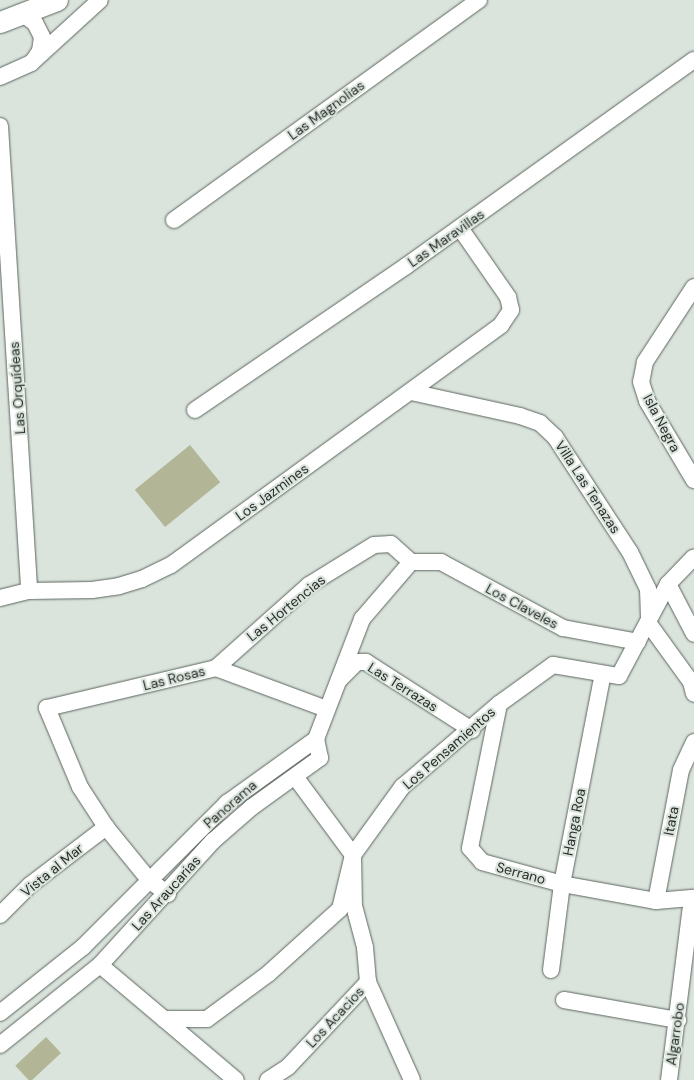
<!DOCTYPE html>
<meta charset="utf-8">
<style>
body{margin:0}
#map{position:relative;width:694px;height:1080px;overflow:hidden;background:#dae4dc;font-family:"DM Sans",sans-serif}
div>[style]{position:absolute}
.green>*{inset:0;background:#b2b696;transform-origin:0 0}
.roads{filter:drop-shadow(0 0 1px #5c655e) drop-shadow(0 0 1px #5c655e)}
.minor>*{height:16px;margin:-8px;padding:0 8px;transform-origin:8px;border-radius:8px;background:#fff}
.major>*{height:21px;margin:-10.5px;padding:0 10.5px;transform-origin:10.5px;border-radius:10.5px;background:#fff}
span{translate:-50% -50%;white-space:nowrap;text-align:center;line-height:1.15;-webkit-text-stroke:4px #dae4dc;paint-order:stroke}
.street-label{font-size:14px;color:#2a2e2b}
</style>
<div id="map">
<div class="green">
<div style="left:190px;top:445px;width:48px;height:71px;rotate:51deg"></div>
<div style="left:46px;top:1037px;width:22px;height:42px;rotate:47deg"></div>
</div>
<div class="roads">
<div class="minor">
<div style="left:23px;top:14px;width:15px;rotate:37deg"></div>
<div style="left:35px;top:23px;width:16px;rotate:63deg"></div>
<div style="left:42px;top:37px;width:14px;rotate:98deg"></div>
<div style="left:40px;top:51px;width:11px;rotate:124deg"></div>
<div style="left:0;top:77px;width:34px;rotate:-24deg"></div>
<div style="left:31px;top:63px;width:93px;rotate:-42.4deg"></div>
<div style="left:0;top:126px;width:466px;rotate:86.4deg"></div>
<div style="left:174px;top:220px;width:376px;rotate:-35.8deg"></div>
<div style="left:694px;top:287px;width:90px;rotate:123.2deg"></div>
<div style="left:645px;top:362px;width:20px;rotate:101deg"></div>
<div style="left:641px;top:382px;width:20px;rotate:72deg"></div>
<div style="left:647px;top:401px;width:92px;rotate:59.3deg"></div>
<div style="left:411px;top:392px;width:112px;rotate:12.4deg"></div>
<div style="left:520px;top:416px;width:21px;rotate:19deg"></div>
<div style="left:540px;top:423px;width:21px;rotate:43deg"></div>
<div style="left:555px;top:437px;width:137px;rotate:56.9deg"></div>
<div style="left:630px;top:552px;width:41px;rotate:64.1deg"></div>
<div style="left:648px;top:589px;width:30px;rotate:88deg"></div>
<div style="left:195px;top:410px;width:255px;rotate:-34.3deg"></div>
<div style="left:406px;top:266px;width:354px;rotate:-35.6deg"></div>
<div style="left:411px;top:562px;width:30px"></div>
<div style="left:441px;top:562px;width:139px;rotate:28.4deg"></div>
<div style="left:563px;top:628px;width:76px;rotate:10.6deg"></div>
<div style="left:668px;top:584px;width:56px;rotate:62.5deg"></div>
<div style="left:0;top:598px;width:30px;rotate:-14deg"></div>
<div style="left:29px;top:591px;width:63px;rotate:-0.9deg"></div>
<div style="left:92px;top:590px;width:27px;rotate:-8deg"></div>
<div style="left:119px;top:586px;width:24px;rotate:-17deg"></div>
<div style="left:142px;top:579px;width:32px;rotate:-26deg"></div>
<div style="left:171px;top:565px;width:408px;rotate:-36deg"></div>
<div style="left:501px;top:325px;width:18px;rotate:-56deg"></div>
<div style="left:511px;top:310px;width:13px;rotate:-103deg"></div>
<div style="left:508px;top:297px;width:84px;rotate:-124.8deg"></div>
<div style="left:649px;top:624px;width:72px;rotate:54.1deg"></div>
<div style="left:691px;top:682px;width:12px;rotate:76deg"></div>
<div style="left:216px;top:668px;width:125px;rotate:-41.7deg"></div>
<div style="left:309px;top:585px;width:76px;rotate:-31.6deg"></div>
<div style="left:374px;top:545px;width:17px;rotate:-3deg"></div>
<div style="left:391px;top:544px;width:27px;rotate:42deg"></div>
<div style="left:339px;top:680px;width:25px;rotate:-45deg"></div>
<div style="left:357px;top:662px;width:9px"></div>
<div style="left:366px;top:662px;width:126px;rotate:32.7deg"></div>
<div style="left:499px;top:704px;width:147px;rotate:101.4deg"></div>
<div style="left:470px;top:848px;width:18px;rotate:49deg"></div>
<div style="left:482px;top:862px;width:83px;rotate:15.4deg"></div>
<div style="left:562px;top:884px;width:96px;rotate:10.3deg"></div>
<div style="left:656px;top:901px;width:38px;rotate:-5deg"></div>
<div style="left:168px;top:894px;width:22px;rotate:-144deg"></div>
<div style="left:150px;top:881px;width:70px;rotate:-129.2deg"></div>
<div style="left:106px;top:827px;width:48px;rotate:-123deg"></div>
<div style="left:80px;top:787px;width:86px;rotate:-112.7deg"></div>
<div style="left:47px;top:708px;width:174px;rotate:-13.3deg"></div>
<div style="left:216px;top:668px;width:117px;rotate:20.4deg"></div>
<div style="left:656px;top:901px;width:133px;rotate:-79.2deg"></div>
<div style="left:681px;top:770px;width:31px;rotate:-65deg"></div>
<div style="left:0;top:915px;width:42px;rotate:-45deg"></div>
<div style="left:30px;top:885px;width:96px;rotate:-37.3deg"></div>
<div style="left:100px;top:965px;width:84px;rotate:40.2deg"></div>
<div style="left:164px;top:1019px;width:43px"></div>
<div style="left:207px;top:1019px;width:76px;rotate:-36.4deg"></div>
<div style="left:268px;top:974px;width:97px;rotate:-42.1deg"></div>
<div style="left:340px;top:909px;width:56px;rotate:-76.5deg"></div>
<div style="left:353px;top:855px;width:84px;rotate:-54.2deg"></div>
<div style="left:402px;top:787px;width:128px;rotate:-40.6deg"></div>
<div style="left:499px;top:704px;width:67px;rotate:-35.8deg"></div>
<div style="left:553px;top:665px;width:67px;rotate:9.5deg"></div>
<div style="left:619px;top:676px;width:104px;rotate:-62deg"></div>
<div style="left:668px;top:584px;width:37px;rotate:-46deg"></div>
<div style="left:551px;top:970px;width:87px;rotate:-82.7deg"></div>
<div style="left:562px;top:884px;width:214px;rotate:-79deg"></div>
<div style="left:368px;top:982px;width:107px;rotate:65.8deg"></div>
<div style="left:564px;top:1000px;width:116px;rotate:10deg"></div>
<div style="left:0;top:1013px;width:106px;rotate:-38.5deg"></div>
<div style="left:83px;top:947px;width:204px;rotate:-45deg"></div>
<div style="left:227px;top:803px;width:110px;rotate:-35.7deg"></div>
<div style="left:316px;top:739px;width:129px;rotate:-69deg"></div>
<div style="left:362px;top:619px;width:75px;rotate:-49.3deg"></div>
<div style="left:164px;top:1019px;width:94px;rotate:40.3deg"></div>
<div style="left:0;top:1045px;width:128px;rotate:-38.7deg"></div>
<div style="left:100px;top:965px;width:168px;rotate:-47.7deg"></div>
<div style="left:213px;top:841px;width:52px;rotate:-41.1deg"></div>
<div style="left:252px;top:807px;width:84px;rotate:-35.8deg"></div>
<div style="left:320px;top:758px;width:19px;rotate:-102deg"></div>
<div style="left:268px;top:1080px;width:24px;rotate:-33deg"></div>
<div style="left:288px;top:1067px;width:117px;rotate:-46.7deg"></div>
<div style="left:368px;top:982px;width:35px;rotate:-95deg"></div>
<div style="left:365px;top:947px;width:42px;rotate:-105deg"></div>
<div style="left:354px;top:906px;width:51px;rotate:-91.1deg"></div>
<div style="left:353px;top:855px;width:96px;rotate:-126.5deg"></div>
<div style="left:669px;top:1080px;width:182px;rotate:-82.8deg"></div>
</div>
<div class="major">
<div style="left:0;top:22px;width:61px;rotate:-21.1deg"></div>
</div>
</div>
<div class="street-label">
<span style="left:326px;top:110px;rotate:-36deg">Las Magnolias</span>
<span style="left:446px;top:238px;rotate:-35deg">Las Maravillas</span>
<span style="left:17px;top:388px;rotate:-94deg">Las Orquídeas</span>
<span style="left:662px;top:423px;rotate:62deg">Isla Negra</span>
<span style="left:588px;top:487px;rotate:57deg">Villa Las Tenazas</span>
<span style="left:272px;top:492px;rotate:-36deg">Los Jazmines</span>
<span style="left:522px;top:606px;rotate:28deg">Los Claveles</span>
<span style="left:286px;top:608px;rotate:-39deg">Las Hortencias</span>
<span style="left:174px;top:678px;rotate:-14deg">Las Rosas</span>
<span style="left:403px;top:687px;rotate:32deg">Las Terrazas</span>
<span style="left:449px;top:748px;rotate:-41deg">Los Pensamientos</span>
<span style="left:230px;top:804px;rotate:-41deg">Panorama</span>
<span style="left:671px;top:821px;rotate:-79deg">Itata</span>
<span style="left:574px;top:822px;rotate:-79deg">Hanga Roa</span>
<span style="left:52px;top:870px;rotate:-39deg">Vista al Mar</span>
<span style="left:521px;top:873px;rotate:15deg">Serrano</span>
<span style="left:166px;top:893px;rotate:-48deg">Las Araucarias</span>
<span style="left:335px;top:1017px;rotate:-47deg">Los Acacios</span>
<span style="left:675px;top:1034px;rotate:-82deg">Algarrobo</span>
</div>
</div>
